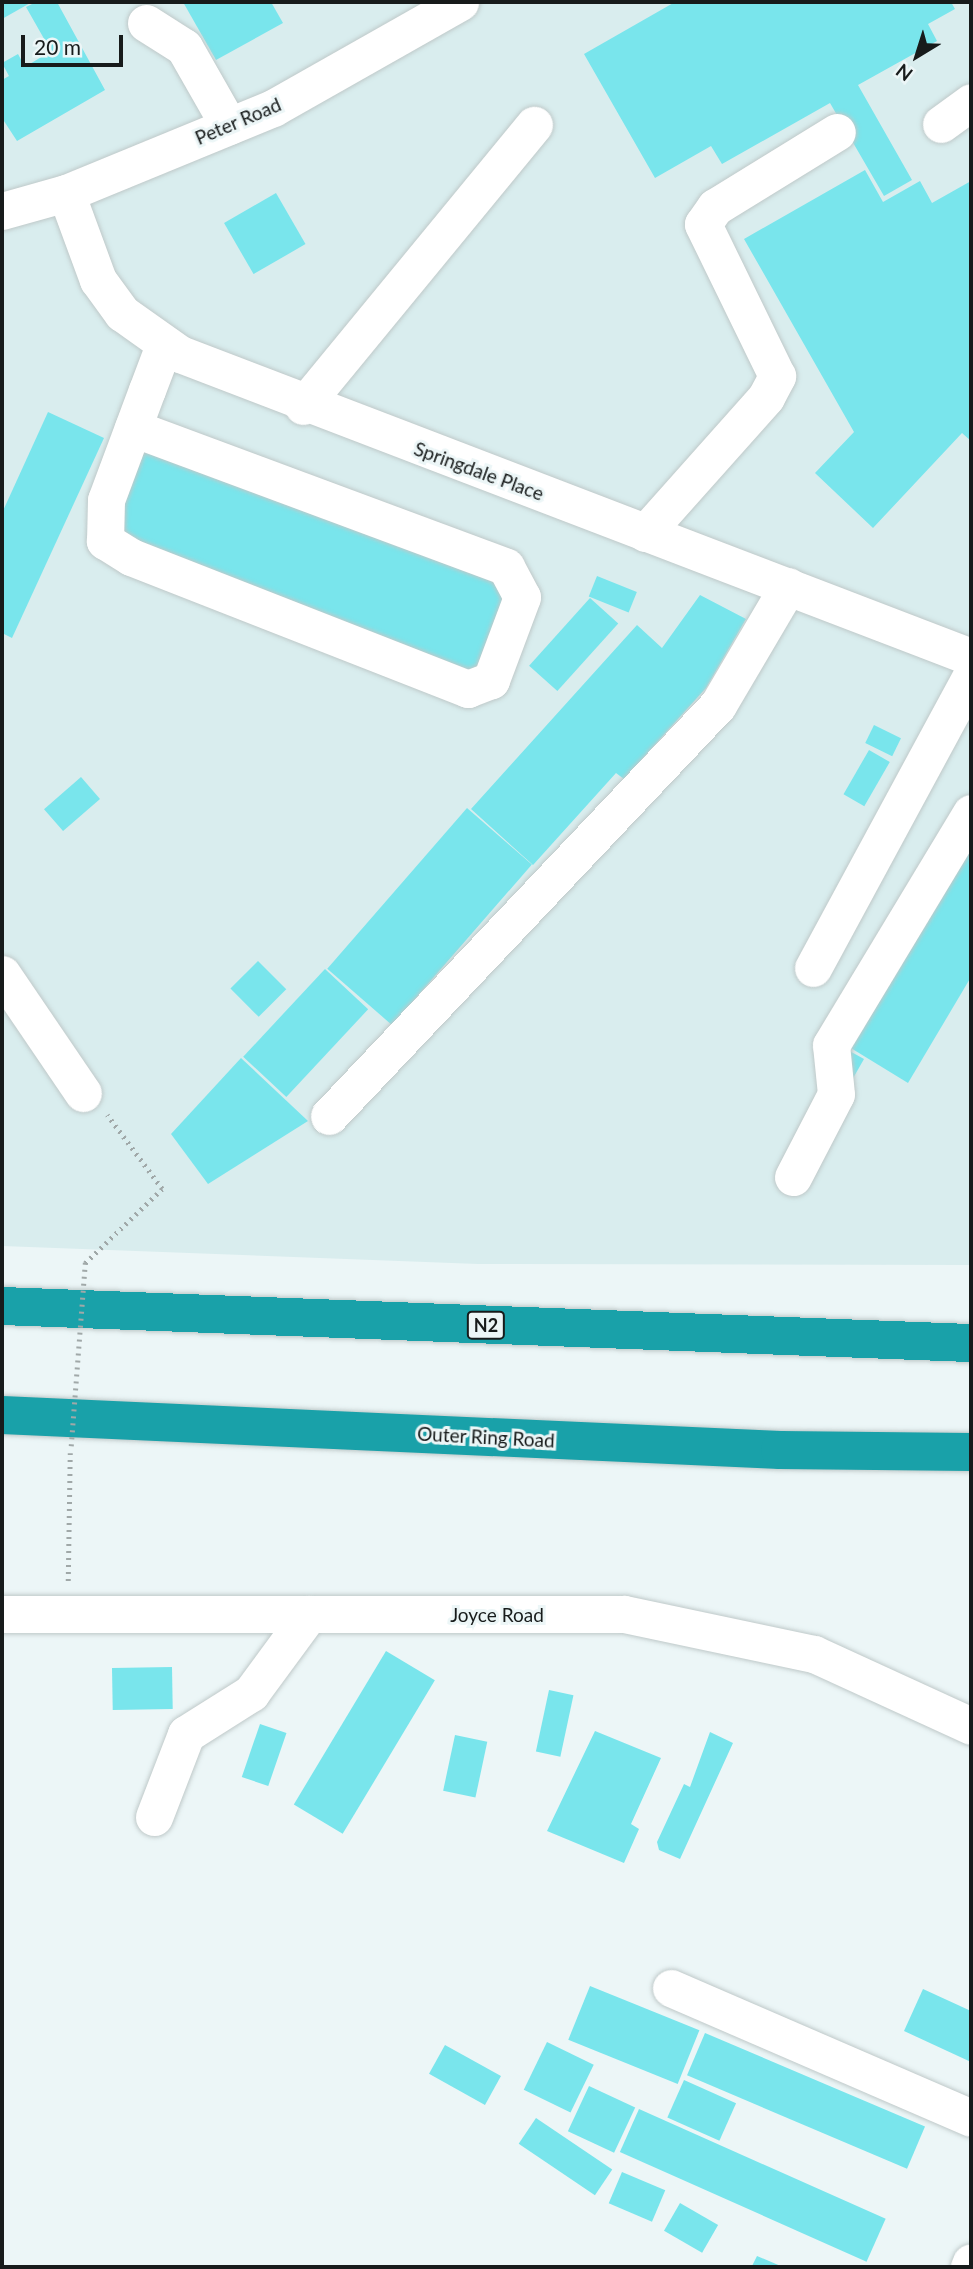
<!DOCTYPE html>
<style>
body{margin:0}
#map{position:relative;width:973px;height:2269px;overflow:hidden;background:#ecf6f7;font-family:Lato,sans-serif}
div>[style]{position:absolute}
.built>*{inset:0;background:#d9edee}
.building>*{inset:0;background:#79e5ec;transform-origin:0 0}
.path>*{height:4.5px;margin-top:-2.25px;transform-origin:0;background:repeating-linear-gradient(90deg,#a0a8a8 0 2px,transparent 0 7px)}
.roads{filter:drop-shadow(0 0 2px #bfc9c9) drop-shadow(0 0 2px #bfc9c9)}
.minor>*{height:37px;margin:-18.5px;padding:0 18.5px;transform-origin:18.5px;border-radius:18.5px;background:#fff}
.highway>*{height:38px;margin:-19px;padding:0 19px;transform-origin:19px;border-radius:19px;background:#19a1a9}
.path-bridge>*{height:4.5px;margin-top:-2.25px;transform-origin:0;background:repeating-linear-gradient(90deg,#a0a8a8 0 2px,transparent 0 7px)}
span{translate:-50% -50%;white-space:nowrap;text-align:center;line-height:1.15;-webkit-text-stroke:6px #ecf6f7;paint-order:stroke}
.shield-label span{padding:2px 5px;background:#ecf6f7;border:2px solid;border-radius:5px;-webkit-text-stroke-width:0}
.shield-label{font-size:18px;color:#171b1b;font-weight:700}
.street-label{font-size:19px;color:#171b1b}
.frame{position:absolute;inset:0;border:4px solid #171b1b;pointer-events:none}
.north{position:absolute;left:882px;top:21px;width:70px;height:70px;-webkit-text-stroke:5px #ecf6f7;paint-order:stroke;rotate:218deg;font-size:19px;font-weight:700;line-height:28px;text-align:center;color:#171b1b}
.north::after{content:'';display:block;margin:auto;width:24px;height:32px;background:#171b1b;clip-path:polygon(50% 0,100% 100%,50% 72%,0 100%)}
.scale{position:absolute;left:21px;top:35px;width:102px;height:32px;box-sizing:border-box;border:4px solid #171b1b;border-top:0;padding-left:9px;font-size:21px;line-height:24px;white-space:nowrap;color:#171b1b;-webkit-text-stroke:5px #ecf6f7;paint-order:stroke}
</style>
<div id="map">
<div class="built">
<div style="clip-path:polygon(2px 2px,971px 2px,971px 1265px,478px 1264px,2px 1246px)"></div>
</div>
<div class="building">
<div style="clip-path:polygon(2px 2px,32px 2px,2px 19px)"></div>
<div style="clip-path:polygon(36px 2px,57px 2px,105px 90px,17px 141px,2px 118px,2px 80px,9px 76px,2px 63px,18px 54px,25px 67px,51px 51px,26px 7px)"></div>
<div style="clip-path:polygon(183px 2px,271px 2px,283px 23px,216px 60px)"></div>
<div style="clip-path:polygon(675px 2px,951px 2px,955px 9px,928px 24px,937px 41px,858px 85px,912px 180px,884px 196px,830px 103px,722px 164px,711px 146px,655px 178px,584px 54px)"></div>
<div style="clip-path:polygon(865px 170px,883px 202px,920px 181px,932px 203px,971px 181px,971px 441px,962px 433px,873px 528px,815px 473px,854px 432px,744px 239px)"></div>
<div style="left:276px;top:193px;width:59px;height:60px;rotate:60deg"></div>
<div style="clip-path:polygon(48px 412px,104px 438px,12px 638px,2px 633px,2px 513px)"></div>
<div style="left:146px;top:438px;width:391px;height:103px;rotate:21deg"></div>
<div style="left:597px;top:576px;width:43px;height:22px;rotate:22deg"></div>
<div style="clip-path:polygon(700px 595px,746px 619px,706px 688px,624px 779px,616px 773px,533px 865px,471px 809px,637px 625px,662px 648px)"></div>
<div style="left:590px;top:598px;width:38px;height:91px;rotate:42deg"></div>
<div style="left:874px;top:725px;width:30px;height:20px;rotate:26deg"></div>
<div style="left:869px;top:750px;width:24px;height:51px;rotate:30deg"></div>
<div style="left:81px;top:777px;width:29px;height:49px;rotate:49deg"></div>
<div style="left:467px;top:808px;width:86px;height:213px;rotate:41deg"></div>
<div style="clip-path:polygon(971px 823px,971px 977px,908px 1083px,841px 1042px)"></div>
<div style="left:258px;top:961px;width:40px;height:39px;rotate:45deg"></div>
<div style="left:325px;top:969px;width:59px;height:120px;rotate:43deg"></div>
<div style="clip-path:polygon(844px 1048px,864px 1059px,852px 1080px)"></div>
<div style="clip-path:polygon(241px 1058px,308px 1121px,208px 1184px,171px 1134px)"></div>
<div style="left:386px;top:1651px;width:57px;height:179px;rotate:31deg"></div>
<div style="left:172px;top:1667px;width:42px;height:60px;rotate:89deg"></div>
<div style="left:549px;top:1690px;width:25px;height:63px;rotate:12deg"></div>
<div style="left:260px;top:1724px;width:28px;height:56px;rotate:19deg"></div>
<div style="clip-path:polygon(595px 1731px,661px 1758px,631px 1824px,639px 1829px,624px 1863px,547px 1831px)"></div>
<div style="clip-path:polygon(710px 1732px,733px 1743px,680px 1859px,659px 1850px,657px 1842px,684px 1784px,690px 1787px)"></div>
<div style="left:455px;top:1735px;width:33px;height:57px;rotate:12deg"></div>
<div style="left:590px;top:1986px;width:118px;height:58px;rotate:22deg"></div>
<div style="clip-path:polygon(923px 1989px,971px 2011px,971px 2062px,904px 2031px)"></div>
<div style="left:705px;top:2033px;width:239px;height:46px;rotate:23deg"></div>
<div style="left:547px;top:2042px;width:52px;height:53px;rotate:26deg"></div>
<div style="left:445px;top:2045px;width:64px;height:33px;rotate:29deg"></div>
<div style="left:684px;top:2080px;width:57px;height:41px;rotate:24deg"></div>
<div style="left:589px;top:2086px;width:51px;height:50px;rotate:25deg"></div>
<div style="left:639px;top:2109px;width:270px;height:47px;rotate:24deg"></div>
<div style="left:536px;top:2118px;width:92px;height:31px;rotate:34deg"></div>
<div style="left:622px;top:2172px;width:47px;height:34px;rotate:23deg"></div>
<div style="left:680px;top:2203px;width:44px;height:32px;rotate:30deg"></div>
<div style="clip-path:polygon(757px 2256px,783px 2267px,752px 2266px)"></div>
</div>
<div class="path">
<div style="left:85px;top:1263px;width:107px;rotate:-43.9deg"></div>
<div style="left:162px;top:1189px;width:92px;rotate:-126.6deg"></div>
<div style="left:68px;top:1581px;width:128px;rotate:-89.1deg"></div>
</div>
<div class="roads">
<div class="minor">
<div style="left:146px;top:23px;width:45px;rotate:32.3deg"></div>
<div style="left:184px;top:47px;width:91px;rotate:60.3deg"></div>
<div style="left:941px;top:124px;width:37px;rotate:-36deg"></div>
<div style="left:66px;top:193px;width:93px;rotate:69.8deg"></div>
<div style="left:98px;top:280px;width:41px;rotate:54deg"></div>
<div style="left:122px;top:313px;width:71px;rotate:35.3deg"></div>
<div style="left:180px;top:354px;width:847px;rotate:20.96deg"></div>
<div style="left:2px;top:211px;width:66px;rotate:-15.7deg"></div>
<div style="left:66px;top:193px;width:224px;rotate:-22.3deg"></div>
<div style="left:273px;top:108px;width:215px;rotate:-29.5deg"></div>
<div style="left:303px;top:406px;width:364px;rotate:-50.6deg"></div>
<div style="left:133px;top:428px;width:398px;rotate:20.4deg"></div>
<div style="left:506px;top:567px;width:34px;rotate:62deg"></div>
<div style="left:522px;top:597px;width:89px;rotate:110.5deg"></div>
<div style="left:491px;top:680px;width:25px;rotate:159deg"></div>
<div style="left:468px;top:689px;width:362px;rotate:-158.6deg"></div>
<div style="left:131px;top:557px;width:31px;rotate:-148deg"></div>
<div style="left:105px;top:541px;width:41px;rotate:-88.6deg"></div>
<div style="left:106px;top:500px;width:117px;rotate:-69.6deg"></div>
<div style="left:147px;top:390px;width:48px;rotate:-69.3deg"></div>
<div style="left:645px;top:533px;width:182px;rotate:-48.3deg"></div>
<div style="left:766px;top:397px;width:24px;rotate:-62deg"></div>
<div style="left:777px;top:376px;width:169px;rotate:-116deg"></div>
<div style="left:703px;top:224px;width:21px;rotate:-55deg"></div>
<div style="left:715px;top:207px;width:143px;rotate:-31.6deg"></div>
<div style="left:813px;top:968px;width:332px;rotate:-61.6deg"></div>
<div style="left:2px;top:974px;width:144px;rotate:55.8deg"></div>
<div style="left:329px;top:1116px;width:566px;rotate:-46.58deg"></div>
<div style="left:718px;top:705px;width:138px;rotate:-59.5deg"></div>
<div style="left:793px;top:1177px;width:93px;rotate:-62.6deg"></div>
<div style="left:836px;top:1094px;width:49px;rotate:-95.8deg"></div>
<div style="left:831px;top:1045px;width:271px;rotate:-58.9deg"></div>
<div style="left:2px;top:1614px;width:622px"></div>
<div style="left:624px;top:1614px;width:194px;rotate:11.9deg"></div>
<div style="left:814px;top:1654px;width:173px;rotate:24.6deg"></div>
<div style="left:154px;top:1817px;width:89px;rotate:-68.9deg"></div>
<div style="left:186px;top:1734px;width:77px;rotate:-32.2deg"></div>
<div style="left:251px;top:1693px;width:98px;rotate:-53.7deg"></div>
<div style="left:671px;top:1988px;width:327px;rotate:23.4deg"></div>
<div style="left:969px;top:2267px;width:5px;rotate:-68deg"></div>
</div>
<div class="highway">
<div style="left:2px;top:1306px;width:970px;rotate:2.19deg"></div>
<div style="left:2px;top:1415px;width:779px;rotate:2.58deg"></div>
<div style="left:780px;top:1450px;width:191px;rotate:0.6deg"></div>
</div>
</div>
<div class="path-bridge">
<div style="left:71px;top:1446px;width:184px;rotate:-85.6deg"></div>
</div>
<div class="shield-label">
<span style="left:486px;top:1325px">N2</span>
</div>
<div class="street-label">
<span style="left:238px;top:121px;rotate:-23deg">Peter Road</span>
<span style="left:479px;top:471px;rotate:20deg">Springdale Place</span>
<span style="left:486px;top:1437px;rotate:3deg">Outer Ring Road</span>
<span style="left:497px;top:1615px">Joyce Road</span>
</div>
<div class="frame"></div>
<div class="north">N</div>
<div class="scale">20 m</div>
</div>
